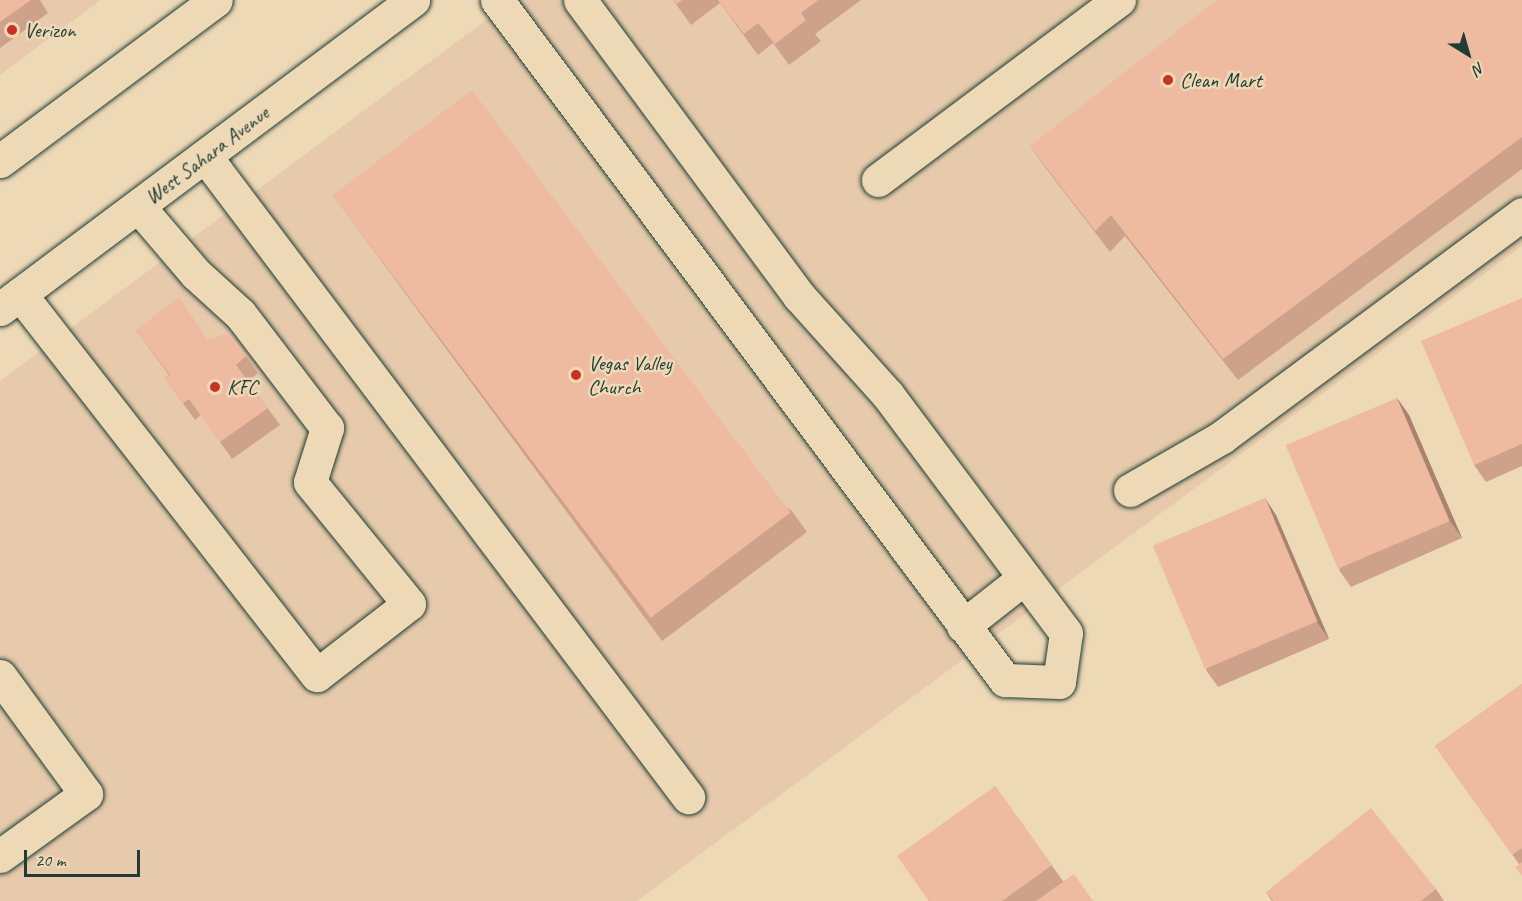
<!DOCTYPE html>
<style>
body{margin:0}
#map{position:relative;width:1522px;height:901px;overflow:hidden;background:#eed9b7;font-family:Caveat,sans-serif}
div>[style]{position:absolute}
.built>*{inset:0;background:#e6caab}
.roads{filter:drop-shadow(0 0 2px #1f3d34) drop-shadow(0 0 2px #1f3d34)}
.minor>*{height:33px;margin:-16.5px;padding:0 16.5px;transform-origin:16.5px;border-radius:16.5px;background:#eed9b7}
.major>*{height:33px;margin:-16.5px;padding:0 16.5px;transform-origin:16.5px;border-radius:16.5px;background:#eed9b7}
.wall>*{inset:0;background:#cda18a}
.shaded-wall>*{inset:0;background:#a78370}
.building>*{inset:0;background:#eebba0;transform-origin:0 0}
.dots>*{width:16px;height:16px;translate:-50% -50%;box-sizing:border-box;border:3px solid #eed9b7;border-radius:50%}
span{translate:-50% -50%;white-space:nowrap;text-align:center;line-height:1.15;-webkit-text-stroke:5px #eed9b7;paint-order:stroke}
.poi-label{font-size:21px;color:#1f3d34}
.left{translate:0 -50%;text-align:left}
.street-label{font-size:21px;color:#1f3d34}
.north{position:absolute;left:1438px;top:24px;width:60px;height:60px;-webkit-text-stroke:4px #eed9b7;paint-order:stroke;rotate:143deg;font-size:16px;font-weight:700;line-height:24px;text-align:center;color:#1f3d34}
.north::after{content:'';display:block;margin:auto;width:21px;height:27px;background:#1f3d34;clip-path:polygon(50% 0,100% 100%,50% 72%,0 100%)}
.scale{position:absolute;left:24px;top:850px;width:116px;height:27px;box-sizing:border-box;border:3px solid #1f3d34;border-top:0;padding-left:8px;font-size:18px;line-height:21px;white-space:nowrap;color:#1f3d34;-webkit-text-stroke:4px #eed9b7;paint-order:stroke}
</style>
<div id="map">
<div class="built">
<div style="clip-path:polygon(0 0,101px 0,0 75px)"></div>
<div style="clip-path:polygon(513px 0,1522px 0,1522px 246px,637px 901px,0 901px,0 381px)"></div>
</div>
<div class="roads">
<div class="minor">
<div style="left:497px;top:0;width:849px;rotate:53.24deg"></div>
<div style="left:1005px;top:680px;width:54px;rotate:2.1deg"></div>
<div style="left:1059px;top:682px;width:49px;rotate:-81.9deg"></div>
<div style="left:1066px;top:633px;width:299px;rotate:-126.8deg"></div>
<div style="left:887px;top:394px;width:132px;rotate:-131.9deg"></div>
<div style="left:799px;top:296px;width:368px;rotate:-126.5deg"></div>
<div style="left:205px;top:156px;width:803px;rotate:53deg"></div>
<div style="left:878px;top:180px;width:301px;rotate:-36.8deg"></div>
<div style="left:20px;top:294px;width:483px;rotate:52.1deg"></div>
<div style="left:317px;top:675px;width:116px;rotate:-37.7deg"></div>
<div style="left:409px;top:604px;width:157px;rotate:-129.1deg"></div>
<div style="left:310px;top:482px;width:57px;rotate:-72.5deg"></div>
<div style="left:327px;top:428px;width:143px;rotate:-127.3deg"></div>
<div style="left:240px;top:314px;width:59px;rotate:-137.7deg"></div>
<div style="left:196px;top:274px;width:89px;rotate:-130.5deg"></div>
<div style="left:1130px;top:490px;width:106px;rotate:-29.9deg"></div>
<div style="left:1222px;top:437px;width:374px;rotate:-36.6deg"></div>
<div style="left:963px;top:626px;width:76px;rotate:-38.1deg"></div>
<div style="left:0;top:676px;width:146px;rotate:53.9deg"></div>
<div style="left:86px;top:794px;width:106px;rotate:144.2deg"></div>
</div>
<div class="major">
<div style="left:0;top:161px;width:269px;rotate:-36.7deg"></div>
<div style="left:0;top:309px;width:516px;rotate:-36.8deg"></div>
</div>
</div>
<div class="wall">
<div style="clip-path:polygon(0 0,40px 0,48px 13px,0 48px)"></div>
<div style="clip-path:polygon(673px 0,861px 0,815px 34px,821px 41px,789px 65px,773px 43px,758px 55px,720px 3px,691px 25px)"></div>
<div style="clip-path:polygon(1522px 0,1522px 169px,1238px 380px,1125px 236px,1110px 252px,1045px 167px,1030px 146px)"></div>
<div style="clip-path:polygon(334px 197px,792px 511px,807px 532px,662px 641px)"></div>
<div style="clip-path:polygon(1522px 298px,1522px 466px,1486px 482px,1474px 465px)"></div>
<div style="clip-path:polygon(136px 330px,209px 340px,246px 356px,258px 373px,248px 381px,280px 425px,232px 459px,201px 415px,195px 420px,177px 395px,165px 378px,169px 375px)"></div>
<div style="clip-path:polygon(1397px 398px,1409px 415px,1462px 538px,1351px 587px,1339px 570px)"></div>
<div style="clip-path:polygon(1276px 515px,1329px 639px,1218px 687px,1206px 670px)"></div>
<div style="clip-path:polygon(1522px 684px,1522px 876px,1519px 864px,1435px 746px)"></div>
<div style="clip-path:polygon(995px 786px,1063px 881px,1093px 901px,928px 901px)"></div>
<div style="clip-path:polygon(1436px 889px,1444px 901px,1272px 901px,1266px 892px)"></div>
</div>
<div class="shaded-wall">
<div style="clip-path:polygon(1397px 398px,1409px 415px,1462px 538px,1450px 521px)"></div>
<div style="clip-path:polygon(1265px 498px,1276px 515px,1329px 639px,1317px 622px)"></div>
</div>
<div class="building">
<div style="clip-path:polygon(0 0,31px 0,0 22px)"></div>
<div style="clip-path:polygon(673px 0,682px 0,677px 4px)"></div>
<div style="clip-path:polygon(718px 0,818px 0,801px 13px,806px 20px,775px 44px,758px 23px,744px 34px)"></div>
<div style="clip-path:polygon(1217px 0,1522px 0,1522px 137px,1223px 359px,1111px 215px,1095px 231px,1030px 146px)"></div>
<div style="left:472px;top:90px;width:529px;height:175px;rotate:53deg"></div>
<div style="clip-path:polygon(179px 297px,208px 340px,229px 333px,246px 356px,236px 365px,268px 408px,220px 442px,189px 399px,183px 403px,165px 378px,170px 375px,136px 330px)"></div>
<div style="clip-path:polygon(1522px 298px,1522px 444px,1474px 465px,1421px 341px)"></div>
<div style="left:1397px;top:398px;width:134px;height:121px;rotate:67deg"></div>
<div style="left:1265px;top:498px;width:134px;height:122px;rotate:67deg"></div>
<div style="clip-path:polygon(1522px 684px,1522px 848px,1512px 855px,1435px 746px)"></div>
<div style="clip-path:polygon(995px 786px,1052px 865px,1002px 901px,929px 901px,897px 856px)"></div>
<div style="clip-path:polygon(1371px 808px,1436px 889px,1421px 901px,1272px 901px,1273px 900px,1266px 892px)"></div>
<div style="clip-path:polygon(1522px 862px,1522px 876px,1515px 867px)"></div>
<div style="clip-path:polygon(1074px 874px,1093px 901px,1036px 901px)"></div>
</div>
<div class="dots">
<div style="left:12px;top:30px;background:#c8321e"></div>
<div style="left:1168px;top:80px;background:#c8321e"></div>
<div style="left:576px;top:375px;background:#c8321e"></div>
<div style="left:215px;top:387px;background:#c8321e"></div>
</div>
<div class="poi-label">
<span class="left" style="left:24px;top:30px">Verizon</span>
<span class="left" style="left:1180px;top:80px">Clean Mart</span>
<span class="left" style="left:588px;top:375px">Vegas Valley<br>Church</span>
<span class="left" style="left:227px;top:387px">KFC</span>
</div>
<div class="street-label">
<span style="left:207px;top:155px;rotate:-37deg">West Sahara Avenue</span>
</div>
<div class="north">N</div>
<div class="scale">20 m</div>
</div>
